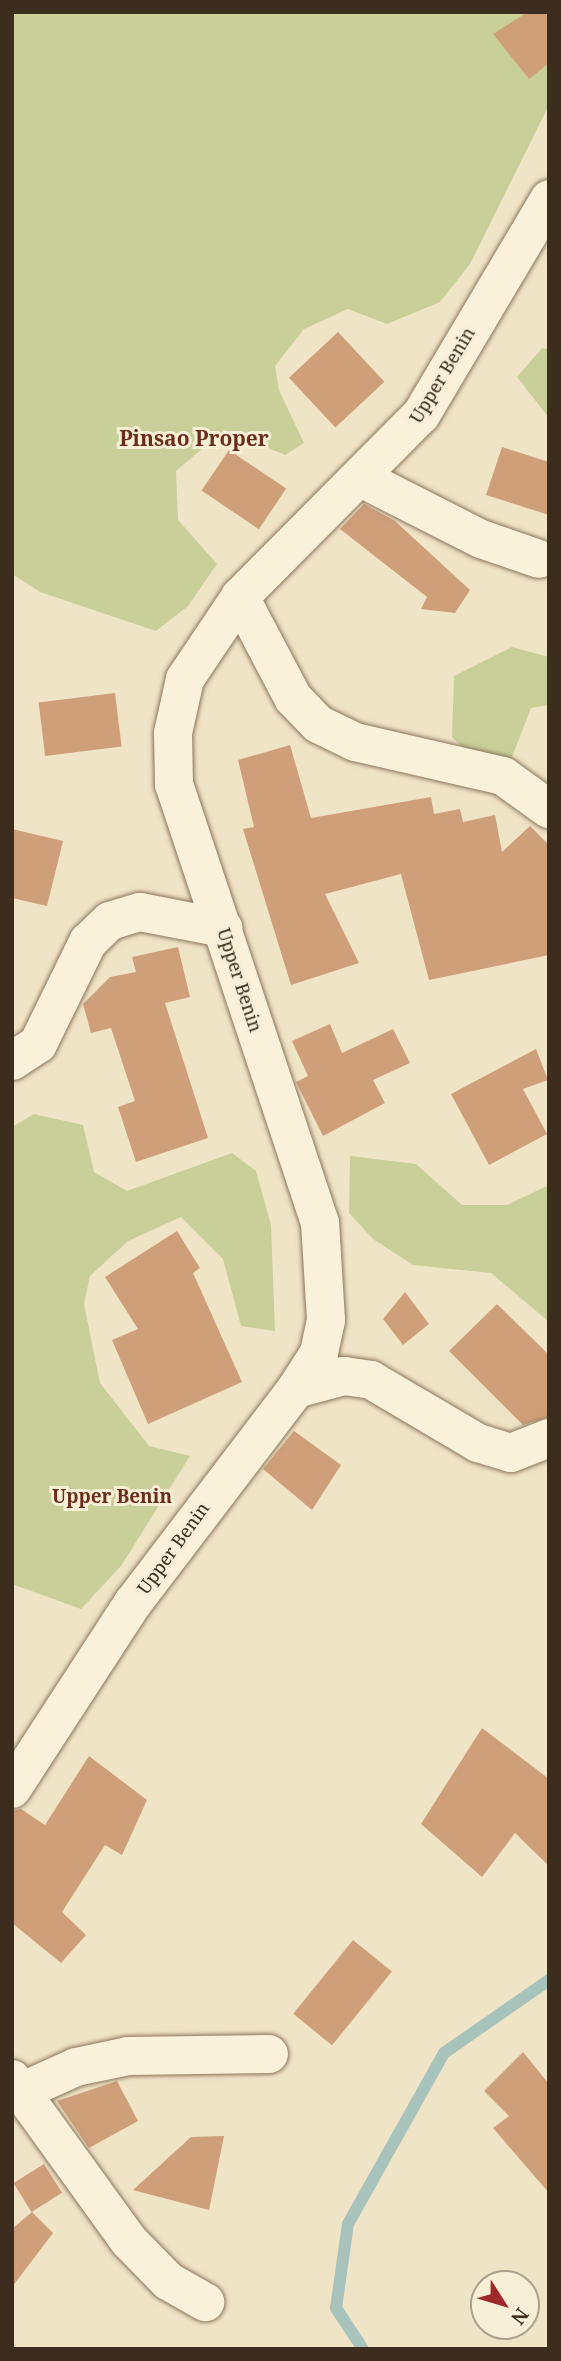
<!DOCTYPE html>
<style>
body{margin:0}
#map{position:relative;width:561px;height:2361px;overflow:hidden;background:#f0e4c6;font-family:"Noto Serif",serif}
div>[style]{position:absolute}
.green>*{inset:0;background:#c8cf99}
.stream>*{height:12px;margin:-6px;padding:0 6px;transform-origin:6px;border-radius:6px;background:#a7c3bc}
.building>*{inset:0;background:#cf9f7a;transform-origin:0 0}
.roads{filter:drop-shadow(0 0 2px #8c765b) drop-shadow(0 0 2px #8c765b)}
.minor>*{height:38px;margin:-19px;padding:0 19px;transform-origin:19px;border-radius:19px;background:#faf1da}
span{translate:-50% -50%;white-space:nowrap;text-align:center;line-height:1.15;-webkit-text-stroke:6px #f7eed6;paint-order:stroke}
.street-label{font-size:18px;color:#3c2d1f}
.neighbourhood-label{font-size:19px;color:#6a2e1d;font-weight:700}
.quarter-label{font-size:21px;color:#6a2e1d;font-weight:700}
.frame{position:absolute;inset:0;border:14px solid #3c2d1f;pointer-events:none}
.north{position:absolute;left:470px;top:2270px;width:70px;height:70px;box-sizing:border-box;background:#f7eed6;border:2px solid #aca18d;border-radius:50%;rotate:127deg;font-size:19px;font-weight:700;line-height:28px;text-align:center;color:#3c2d1f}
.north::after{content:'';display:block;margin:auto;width:24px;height:32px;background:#9e2928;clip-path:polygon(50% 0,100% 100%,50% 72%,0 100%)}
</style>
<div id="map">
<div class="green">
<div style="clip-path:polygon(12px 12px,549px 12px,549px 105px,470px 264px,440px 302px,387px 324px,348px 309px,304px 329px,275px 366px,279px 390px,304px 443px,285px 455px,224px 430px,176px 471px,178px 520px,217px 564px,188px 606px,156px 631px,40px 592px,12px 574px)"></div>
<div style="clip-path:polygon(542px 348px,549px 349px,549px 418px,517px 377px)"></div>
<div style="clip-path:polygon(512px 647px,549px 657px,549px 705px,531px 708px,510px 762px,480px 764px,452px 737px,454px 676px)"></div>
<div style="clip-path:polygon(34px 1114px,83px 1125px,94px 1172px,127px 1191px,232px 1153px,256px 1171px,271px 1225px,275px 1331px,241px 1326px,223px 1259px,181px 1217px,128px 1241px,90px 1276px,84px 1304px,100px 1383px,149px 1446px,190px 1456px,121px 1566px,81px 1609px,12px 1584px,12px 1127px)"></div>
<div style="clip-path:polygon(350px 1156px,416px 1164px,462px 1205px,507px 1205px,549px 1185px,549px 1322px,491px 1273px,413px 1265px,373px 1239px,349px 1213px)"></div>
</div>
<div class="stream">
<div style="left:363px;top:2349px;width:49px;rotate:-123.4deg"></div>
<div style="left:336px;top:2308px;width:85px;rotate:-81.9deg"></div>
<div style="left:348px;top:2224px;width:196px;rotate:-60.7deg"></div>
<div style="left:444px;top:2053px;width:128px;rotate:-34.8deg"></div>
</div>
<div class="building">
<div style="clip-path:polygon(528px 12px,549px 12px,549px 63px,529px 79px,493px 34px)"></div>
<div style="left:338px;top:332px;width:68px;height:67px;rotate:47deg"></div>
<div style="clip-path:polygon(502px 447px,549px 462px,549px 515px,486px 495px)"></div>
<div style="left:229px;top:450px;width:69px;height:49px;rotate:34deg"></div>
<div style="clip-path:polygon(364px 504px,395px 521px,470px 590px,455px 613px,421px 609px,427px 597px,340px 529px)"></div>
<div style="left:115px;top:693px;width:54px;height:77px;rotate:83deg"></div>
<div style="clip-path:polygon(290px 745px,311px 818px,431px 797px,434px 814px,460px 809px,463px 822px,495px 815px,502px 852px,530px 826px,549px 845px,549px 955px,429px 980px,401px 874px,325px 894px,359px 963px,291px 985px,243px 829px,254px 827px,238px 760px)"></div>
<div style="clip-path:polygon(12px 829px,63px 841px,47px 906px,12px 898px)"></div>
<div style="clip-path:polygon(178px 947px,190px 997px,165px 1003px,208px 1138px,136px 1162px,118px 1107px,135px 1101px,111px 1028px,91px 1033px,83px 1004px,110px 977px,136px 972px,132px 957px)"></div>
<div style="clip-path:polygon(330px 1024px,342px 1053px,393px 1029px,410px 1063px,373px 1080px,385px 1103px,323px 1136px,296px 1082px,308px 1076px,292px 1041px)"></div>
<div style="clip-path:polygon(536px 1049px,548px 1080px,523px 1089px,547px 1134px,489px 1165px,451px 1094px)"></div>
<div style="clip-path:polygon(177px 1231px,200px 1268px,193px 1273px,242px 1382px,148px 1424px,112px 1340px,138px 1329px,105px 1277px)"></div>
<div style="clip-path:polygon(405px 1292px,429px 1324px,403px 1345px,383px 1319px)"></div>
<div style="clip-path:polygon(497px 1304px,549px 1355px,549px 1417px,523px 1425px,449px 1351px)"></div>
<div style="clip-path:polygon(294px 1431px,341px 1465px,312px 1510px,263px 1469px)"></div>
<div style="clip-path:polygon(482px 1728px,549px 1779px,549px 1866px,515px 1833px,482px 1877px,421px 1824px)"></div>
<div style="clip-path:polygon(89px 1756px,147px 1800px,122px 1855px,105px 1845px,62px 1912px,86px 1935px,61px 1963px,12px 1923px,12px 1811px,21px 1809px,45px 1825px)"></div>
<div style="left:353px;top:1940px;width:50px;height:95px;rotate:39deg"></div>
<div style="clip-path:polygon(523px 2052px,549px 2084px,549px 2193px,493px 2128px,509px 2116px,484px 2091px)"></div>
<div style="clip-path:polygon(117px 2081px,138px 2121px,89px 2148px,57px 2101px)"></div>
<div style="clip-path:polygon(224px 2136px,209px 2210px,133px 2190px,191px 2137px)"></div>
<div style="left:44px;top:2164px;width:34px;height:36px;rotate:58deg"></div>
<div style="clip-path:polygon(32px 2212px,53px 2233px,12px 2287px,12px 2229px)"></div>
</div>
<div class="roads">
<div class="minor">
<div style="left:363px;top:479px;width:132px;rotate:27deg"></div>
<div style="left:481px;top:539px;width:61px;rotate:19deg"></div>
<div style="left:240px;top:597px;width:114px;rotate:62.3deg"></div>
<div style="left:293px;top:698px;width:36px;rotate:46deg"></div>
<div style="left:318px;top:724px;width:41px;rotate:25.9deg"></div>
<div style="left:355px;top:742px;width:152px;rotate:12.9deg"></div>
<div style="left:503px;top:776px;width:57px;rotate:35.7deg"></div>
<div style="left:12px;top:1061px;width:31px;rotate:-33deg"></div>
<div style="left:38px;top:1044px;width:114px;rotate:-63.9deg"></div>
<div style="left:88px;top:942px;width:30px;rotate:-44deg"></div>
<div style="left:110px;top:921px;width:31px;rotate:-17deg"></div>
<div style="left:140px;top:912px;width:85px;rotate:10.9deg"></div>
<div style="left:296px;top:1389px;width:50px;rotate:-15.2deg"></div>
<div style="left:344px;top:1376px;width:27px;rotate:8deg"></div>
<div style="left:371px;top:1380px;width:124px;rotate:30.5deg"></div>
<div style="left:478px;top:1443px;width:34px;rotate:17deg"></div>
<div style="left:511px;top:1453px;width:41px;rotate:-21.5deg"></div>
<div style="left:12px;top:1789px;width:222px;rotate:-57deg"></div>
<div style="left:133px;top:1603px;width:269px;rotate:-52.7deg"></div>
<div style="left:296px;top:1389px;width:43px;rotate:-57.4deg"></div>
<div style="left:319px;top:1353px;width:34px;rotate:-78deg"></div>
<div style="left:326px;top:1320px;width:97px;rotate:-93.5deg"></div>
<div style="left:320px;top:1223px;width:462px;rotate:-108.4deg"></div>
<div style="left:174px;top:785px;width:52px;rotate:-91.1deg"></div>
<div style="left:173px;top:733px;width:55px;rotate:-77.5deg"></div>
<div style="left:185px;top:679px;width:99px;rotate:-56.1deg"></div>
<div style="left:240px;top:597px;width:257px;rotate:-45.2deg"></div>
<div style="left:421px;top:415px;width:251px;rotate:-59.3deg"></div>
<div style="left:12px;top:2079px;width:200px;rotate:54.2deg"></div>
<div style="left:129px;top:2241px;width:56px;rotate:45.7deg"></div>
<div style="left:168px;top:2281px;width:43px;rotate:29.6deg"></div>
<div style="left:25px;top:2090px;width:56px;rotate:-24.3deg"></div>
<div style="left:76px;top:2067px;width:53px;rotate:-11.9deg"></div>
<div style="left:128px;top:2056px;width:141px;rotate:-0.8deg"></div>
</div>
</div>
<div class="street-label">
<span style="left:442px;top:375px;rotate:-59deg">Upper Benin</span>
<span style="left:240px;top:980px;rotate:72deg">Upper Benin</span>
<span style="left:173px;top:1548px;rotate:-54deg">Upper Benin</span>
</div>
<div class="neighbourhood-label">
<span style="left:112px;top:1497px">Upper Benin</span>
</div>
<div class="quarter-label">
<span style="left:194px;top:438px">Pinsao Proper</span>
</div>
<div class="frame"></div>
<div class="north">N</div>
</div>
